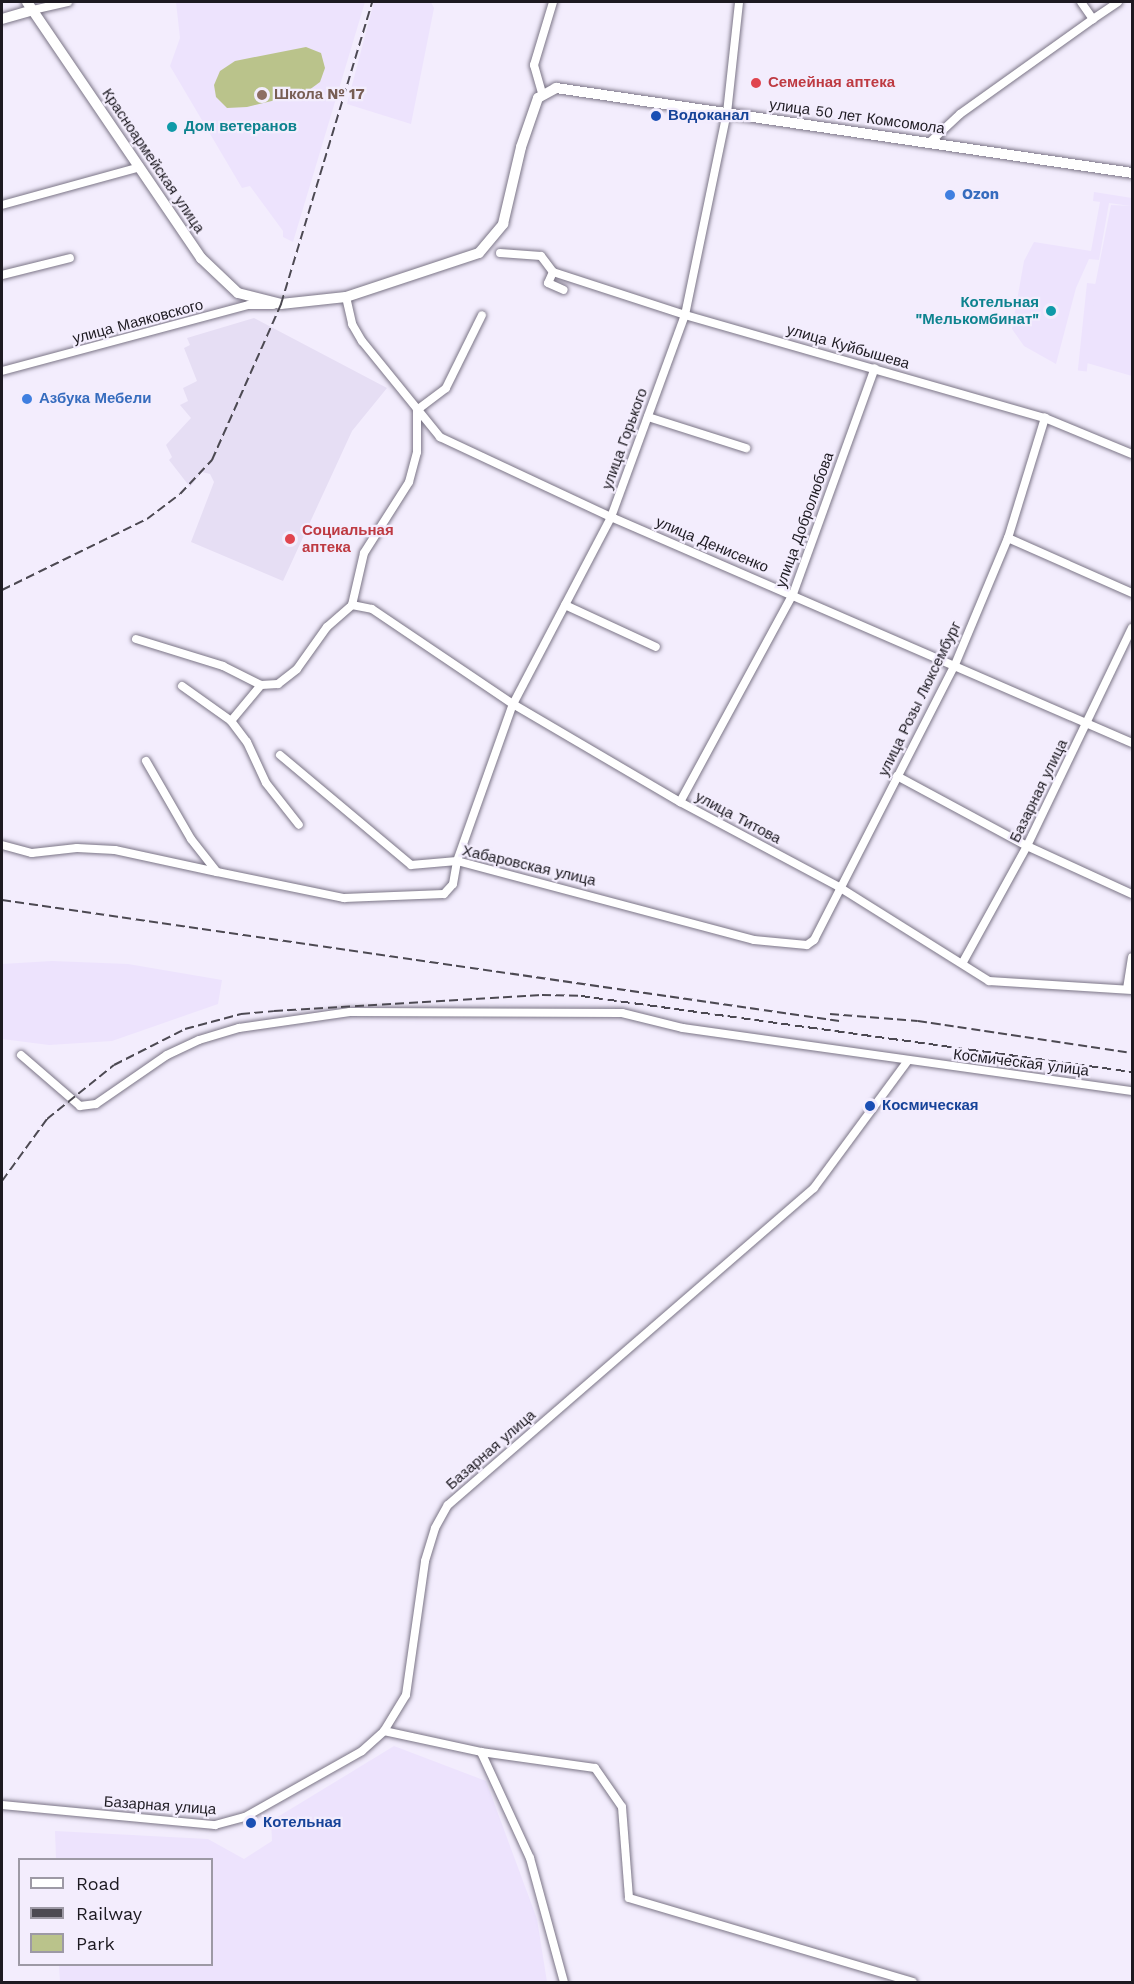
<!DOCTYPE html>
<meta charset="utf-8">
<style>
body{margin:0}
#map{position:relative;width:1134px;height:1984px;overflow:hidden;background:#f3edfd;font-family:"Work Sans",sans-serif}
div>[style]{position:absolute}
.commercial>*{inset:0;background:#e6def4}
.built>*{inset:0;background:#ede3fd;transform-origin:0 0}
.green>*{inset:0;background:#bac38b}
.roads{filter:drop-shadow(0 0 2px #7b7586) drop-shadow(0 0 2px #7b7586)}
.street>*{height:8px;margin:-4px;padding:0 4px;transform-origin:4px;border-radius:4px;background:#fff}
.secondary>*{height:10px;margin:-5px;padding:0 5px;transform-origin:5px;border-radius:5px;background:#fff}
.rail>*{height:2px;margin-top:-1px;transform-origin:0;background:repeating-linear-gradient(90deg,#4c4952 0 9px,transparent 0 13.5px)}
.dots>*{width:16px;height:16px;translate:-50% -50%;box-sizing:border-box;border:3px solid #f3edfd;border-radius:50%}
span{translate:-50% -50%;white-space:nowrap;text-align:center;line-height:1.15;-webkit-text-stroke:4.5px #f3edfd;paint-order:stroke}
.health-label{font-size:15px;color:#be3a42;font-weight:700}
.left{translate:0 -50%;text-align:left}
.education-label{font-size:15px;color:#785e54;font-weight:700}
.transit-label{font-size:15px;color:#164399;font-weight:700}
.street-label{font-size:15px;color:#1d1a21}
.culture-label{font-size:15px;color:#0d838f;font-weight:700}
.right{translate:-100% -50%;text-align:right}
.shop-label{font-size:15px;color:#366cbe;font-weight:700}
.frame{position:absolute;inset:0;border:3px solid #1d1a21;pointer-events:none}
.legend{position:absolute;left:18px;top:1858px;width:195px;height:108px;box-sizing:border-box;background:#f3edfd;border:2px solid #9d99a5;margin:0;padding:8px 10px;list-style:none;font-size:18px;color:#1d1a21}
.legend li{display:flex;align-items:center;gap:12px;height:30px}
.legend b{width:30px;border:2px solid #9d99a5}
</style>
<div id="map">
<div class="commercial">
<div style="clip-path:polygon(254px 318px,387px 388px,352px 431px,283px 581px,191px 542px,214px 482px,210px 474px,202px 472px,190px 487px,169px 460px,172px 457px,166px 445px,191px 418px,180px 405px,188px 401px,183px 388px,197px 381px,184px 348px,190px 345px,187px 338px)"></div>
</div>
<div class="built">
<div style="clip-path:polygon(176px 2px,365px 2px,293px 242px,283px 237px,283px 231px,250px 186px,242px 188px,170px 66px,180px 38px)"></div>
<div style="clip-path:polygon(374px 2px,431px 2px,434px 8px,411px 124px,347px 104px)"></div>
<div style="clip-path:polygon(1094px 192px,1132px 198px,1132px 376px,1080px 361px,1111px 205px,1131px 206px,1109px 203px,1099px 260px,1089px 259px,1076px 288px,1056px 364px,1024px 346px,1012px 329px,1024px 261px,1034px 242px,1091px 251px,1100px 202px,1093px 201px)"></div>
<div style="left:1087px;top:283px;width:9px;height:88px;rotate:6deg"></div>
<div style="clip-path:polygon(52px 961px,128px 964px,222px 980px,218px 1004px,112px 1041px,49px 1045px,2px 1039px,2px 964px)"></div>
<div style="clip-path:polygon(394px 1746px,486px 1781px,537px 1919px,547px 1982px,60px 1982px,59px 1965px,212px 1964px,212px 1860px,56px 1859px,55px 1831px,208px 1839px,244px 1859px,272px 1841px,271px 1821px)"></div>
</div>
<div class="green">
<div style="clip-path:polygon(306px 47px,321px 53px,325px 68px,320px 82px,305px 93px,247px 107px,227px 108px,216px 97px,214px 85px,220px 71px,235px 61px)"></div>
</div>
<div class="roads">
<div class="street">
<div style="left:1081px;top:2px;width:21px;rotate:55deg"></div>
<div style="left:1093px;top:19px;width:30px;rotate:-34deg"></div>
<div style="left:33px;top:10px;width:36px;rotate:-13deg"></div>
<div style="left:542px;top:93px;width:29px;rotate:-106deg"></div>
<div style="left:534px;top:65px;width:66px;rotate:-73.2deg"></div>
<div style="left:929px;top:143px;width:42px;rotate:-43.1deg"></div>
<div style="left:960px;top:114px;width:163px;rotate:-35.5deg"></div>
<div style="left:2px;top:205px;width:143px;rotate:-15.4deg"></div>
<div style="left:500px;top:253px;width:41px;rotate:4.2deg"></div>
<div style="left:541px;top:256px;width:20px;rotate:53deg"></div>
<div style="left:553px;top:272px;width:12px;rotate:114deg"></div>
<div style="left:548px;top:283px;width:17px;rotate:24deg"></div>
<div style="left:553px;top:272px;width:139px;rotate:18deg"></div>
<div style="left:685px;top:315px;width:374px;rotate:16deg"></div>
<div style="left:1045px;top:418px;width:94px;rotate:22.5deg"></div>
<div style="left:2px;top:275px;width:70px;rotate:-14deg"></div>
<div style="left:346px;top:297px;width:28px;rotate:77deg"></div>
<div style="left:352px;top:324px;width:20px;rotate:60deg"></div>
<div style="left:362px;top:341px;width:124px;rotate:50.9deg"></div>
<div style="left:440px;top:437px;width:189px;rotate:25.1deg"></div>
<div style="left:611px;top:517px;width:568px;rotate:23.45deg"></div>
<div style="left:2px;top:371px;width:256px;rotate:-15deg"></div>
<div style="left:249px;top:305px;width:24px"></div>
<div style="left:648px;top:417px;width:103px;rotate:17.6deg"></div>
<div style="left:1008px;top:538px;width:136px;rotate:23.9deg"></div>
<div style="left:352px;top:605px;width:20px;rotate:11deg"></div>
<div style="left:372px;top:609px;width:170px;rotate:34deg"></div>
<div style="left:513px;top:704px;width:194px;rotate:30.4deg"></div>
<div style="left:680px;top:802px;width:180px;rotate:28.1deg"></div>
<div style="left:839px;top:887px;width:177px;rotate:32.1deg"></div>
<div style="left:989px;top:981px;width:143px;rotate:3.6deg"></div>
<div style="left:565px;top:605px;width:100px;rotate:24.8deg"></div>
<div style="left:136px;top:639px;width:91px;rotate:17.2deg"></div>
<div style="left:223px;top:666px;width:42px;rotate:26.6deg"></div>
<div style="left:261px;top:685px;width:17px;rotate:-3deg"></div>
<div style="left:278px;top:684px;width:24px;rotate:-38deg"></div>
<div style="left:297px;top:669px;width:52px;rotate:-54.5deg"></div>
<div style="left:327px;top:627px;width:33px;rotate:-41deg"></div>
<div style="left:352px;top:605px;width:53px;rotate:-77deg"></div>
<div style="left:364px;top:553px;width:84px;rotate:-57.6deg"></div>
<div style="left:409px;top:482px;width:31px;rotate:-75deg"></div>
<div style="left:417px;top:452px;width:42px;rotate:-90deg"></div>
<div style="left:417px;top:410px;width:36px;rotate:-37deg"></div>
<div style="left:446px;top:388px;width:81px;rotate:-63.7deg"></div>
<div style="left:182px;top:686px;width:60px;rotate:35.5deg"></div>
<div style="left:231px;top:721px;width:26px;rotate:53deg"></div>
<div style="left:247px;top:742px;width:45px;rotate:65.1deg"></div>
<div style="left:266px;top:783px;width:53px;rotate:51.8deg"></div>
<div style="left:231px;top:721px;width:47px;rotate:-50.2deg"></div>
<div style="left:280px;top:755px;width:171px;rotate:40deg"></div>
<div style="left:411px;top:865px;width:46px;rotate:-5deg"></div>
<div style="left:457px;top:861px;width:307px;rotate:14.9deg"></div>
<div style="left:754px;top:940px;width:53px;rotate:5.4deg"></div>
<div style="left:807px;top:945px;width:9px;rotate:-36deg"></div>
<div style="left:814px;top:940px;width:307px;rotate:-62.9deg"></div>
<div style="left:954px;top:667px;width:140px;rotate:-67.3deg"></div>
<div style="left:1008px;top:538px;width:126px;rotate:-72.9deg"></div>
<div style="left:146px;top:761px;width:90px;rotate:60deg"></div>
<div style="left:191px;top:839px;width:42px;rotate:51.8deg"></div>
<div style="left:217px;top:872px;width:130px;rotate:11.6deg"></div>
<div style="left:344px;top:898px;width:100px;rotate:-2.3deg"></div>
<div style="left:444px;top:894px;width:13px;rotate:-48deg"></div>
<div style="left:453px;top:884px;width:23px;rotate:-80deg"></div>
<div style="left:457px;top:861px;width:167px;rotate:-70.4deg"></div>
<div style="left:513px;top:704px;width:211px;rotate:-62.3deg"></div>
<div style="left:611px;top:517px;width:215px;rotate:-69.9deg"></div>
<div style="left:685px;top:315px;width:206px;rotate:-78.3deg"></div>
<div style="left:727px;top:113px;width:112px;rotate:-83.8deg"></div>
<div style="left:897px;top:776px;width:148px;rotate:28.3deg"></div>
<div style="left:1027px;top:846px;width:115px;rotate:24.6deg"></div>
<div style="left:680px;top:802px;width:237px;rotate:-61.5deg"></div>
<div style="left:793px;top:594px;width:240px;rotate:-70.1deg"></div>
<div style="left:2px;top:845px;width:31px;rotate:15deg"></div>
<div style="left:32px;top:853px;width:45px;rotate:-6.3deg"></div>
<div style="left:77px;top:848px;width:38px;rotate:3deg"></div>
<div style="left:115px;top:850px;width:104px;rotate:12.2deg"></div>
<div style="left:963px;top:962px;width:132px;rotate:-61.1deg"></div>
<div style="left:1027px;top:846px;width:242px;rotate:-64.3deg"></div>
<div style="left:1127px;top:989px;width:32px;rotate:-81deg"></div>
<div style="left:21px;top:1055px;width:78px;rotate:40.8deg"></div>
<div style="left:80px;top:1106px;width:16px;rotate:-7deg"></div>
<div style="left:96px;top:1104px;width:86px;rotate:-34.6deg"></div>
<div style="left:167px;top:1055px;width:35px;rotate:-25deg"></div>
<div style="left:199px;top:1040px;width:42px;rotate:-16.7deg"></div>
<div style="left:239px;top:1028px;width:112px;rotate:-8.2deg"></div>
<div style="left:350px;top:1012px;width:272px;rotate:0.2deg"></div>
<div style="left:622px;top:1013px;width:63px;rotate:13.8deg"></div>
<div style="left:683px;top:1028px;width:453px;rotate:8deg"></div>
<div style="left:384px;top:1731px;width:99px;rotate:12.2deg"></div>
<div style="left:481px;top:1752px;width:115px;rotate:8deg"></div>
<div style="left:595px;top:1768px;width:47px;rotate:55.3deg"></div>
<div style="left:622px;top:1807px;width:91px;rotate:85.6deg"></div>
<div style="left:629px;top:1898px;width:296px;rotate:16.5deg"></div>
<div style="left:481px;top:1752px;width:117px;rotate:65.2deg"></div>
<div style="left:530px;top:1858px;width:129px;rotate:74.7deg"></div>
<div style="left:2px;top:1805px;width:214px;rotate:5.4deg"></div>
<div style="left:215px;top:1825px;width:31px;rotate:-15deg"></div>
<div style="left:245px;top:1817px;width:134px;rotate:-29.4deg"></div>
<div style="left:362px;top:1751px;width:30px;rotate:-42deg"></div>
<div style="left:384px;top:1731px;width:42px;rotate:-58.6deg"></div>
<div style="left:406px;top:1695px;width:135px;rotate:-81.9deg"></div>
<div style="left:425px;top:1561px;width:34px;rotate:-73deg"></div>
<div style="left:435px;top:1528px;width:26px;rotate:-61deg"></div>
<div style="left:448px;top:1505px;width:484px;rotate:-40.9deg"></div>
<div style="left:814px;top:1188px;width:157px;rotate:-53.6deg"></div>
</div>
<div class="secondary">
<div style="left:27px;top:2px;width:310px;rotate:55.8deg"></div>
<div style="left:201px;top:258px;width:51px;rotate:43.4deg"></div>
<div style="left:238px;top:293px;width:44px;rotate:14.3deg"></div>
<div style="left:281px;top:304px;width:65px;rotate:-6.1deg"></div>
<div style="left:346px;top:297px;width:140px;rotate:-18.3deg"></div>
<div style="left:479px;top:253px;width:38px;rotate:-50deg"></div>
<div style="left:503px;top:224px;width:79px;rotate:-76.8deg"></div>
<div style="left:521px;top:147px;width:52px;rotate:-70.9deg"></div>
<div style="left:538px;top:98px;width:21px;rotate:-29deg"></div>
<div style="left:556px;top:88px;width:582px;rotate:8.39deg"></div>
<div style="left:2px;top:19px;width:32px;rotate:-16deg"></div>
</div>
</div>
<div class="rail">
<div style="left:2px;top:590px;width:161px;rotate:-26.1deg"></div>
<div style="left:147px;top:519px;width:41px;rotate:-37.1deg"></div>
<div style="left:180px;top:494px;width:47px;rotate:-46.7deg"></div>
<div style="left:212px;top:460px;width:171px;rotate:-66.1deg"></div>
<div style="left:281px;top:304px;width:315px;rotate:-73.2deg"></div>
<div style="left:2px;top:900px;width:846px;rotate:8.23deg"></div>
<div style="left:830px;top:1014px;width:88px;rotate:4.5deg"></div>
<div style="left:918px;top:1021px;width:216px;rotate:8.5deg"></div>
<div style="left:2px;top:1181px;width:77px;rotate:-54deg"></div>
<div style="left:47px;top:1119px;width:86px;rotate:-38.9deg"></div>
<div style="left:114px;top:1065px;width:80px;rotate:-26.9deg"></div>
<div style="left:185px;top:1029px;width:58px;rotate:-15deg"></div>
<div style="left:241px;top:1014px;width:33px;rotate:-5deg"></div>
<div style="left:274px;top:1011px;width:268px;rotate:-3.4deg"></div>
<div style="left:542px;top:995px;width:39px;rotate:1deg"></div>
<div style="left:581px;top:996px;width:556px;rotate:7.85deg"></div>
</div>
<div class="dots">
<div style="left:756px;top:83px;background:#e0444e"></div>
<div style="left:262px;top:95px;background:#8d6e63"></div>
<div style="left:656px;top:116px;background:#1a4fb4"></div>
<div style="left:172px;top:127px;background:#0f9aa8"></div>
<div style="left:950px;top:195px;background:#3f7fe0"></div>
<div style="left:1051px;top:311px;background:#0f9aa8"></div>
<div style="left:27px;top:399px;background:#3f7fe0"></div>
<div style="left:290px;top:539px;background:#e0444e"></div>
<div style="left:870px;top:1106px;background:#1a4fb4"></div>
<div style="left:251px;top:1823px;background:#1a4fb4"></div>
</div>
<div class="health-label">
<span class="left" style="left:768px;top:83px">Семейная аптека</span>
<span class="left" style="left:302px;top:539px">Социальная<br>аптека</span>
</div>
<div class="education-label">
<span class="left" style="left:274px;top:95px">Школа № 17</span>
</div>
<div class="transit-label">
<span class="left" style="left:668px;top:116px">Водоканал</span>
<span class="left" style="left:882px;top:1106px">Космическая</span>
<span class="left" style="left:263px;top:1823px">Котельная</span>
</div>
<div class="street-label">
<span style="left:857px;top:117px;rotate:8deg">улица 50 лет Комсомола</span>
<span style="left:153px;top:161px;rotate:56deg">Красноармейская улица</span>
<span style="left:138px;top:322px;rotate:-15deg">улица Маяковского</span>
<span style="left:848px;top:347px;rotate:16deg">улица Куйбышева</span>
<span style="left:625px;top:439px;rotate:-70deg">улица Горького</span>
<span style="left:805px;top:520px;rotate:-70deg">улица Добролюбова</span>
<span style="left:712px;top:545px;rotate:23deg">улица Денисенко</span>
<span style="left:920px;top:699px;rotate:-64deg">улица Розы Люксембург</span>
<span style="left:1039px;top:791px;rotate:-64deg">Базарная улица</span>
<span style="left:738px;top:818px;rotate:28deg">улица Титова</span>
<span style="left:529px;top:866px;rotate:13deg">Хабаровская улица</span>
<span style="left:1021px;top:1063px;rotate:7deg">Космическая улица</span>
<span style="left:491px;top:1450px;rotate:-41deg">Базарная улица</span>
<span style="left:160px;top:1806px;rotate:4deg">Базарная улица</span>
</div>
<div class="culture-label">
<span class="left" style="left:184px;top:127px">Дом ветеранов</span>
<span class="right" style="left:1039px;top:311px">Котельная<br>"Мелькомбинат"</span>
</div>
<div class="shop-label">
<span class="left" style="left:962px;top:195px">Ozon</span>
<span class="left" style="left:39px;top:399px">Азбука Мебели</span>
</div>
<div class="frame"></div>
<ul class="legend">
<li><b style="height:8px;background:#fff"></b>Road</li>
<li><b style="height:8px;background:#4c4952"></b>Railway</li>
<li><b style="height:16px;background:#bac38b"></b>Park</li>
</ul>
</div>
